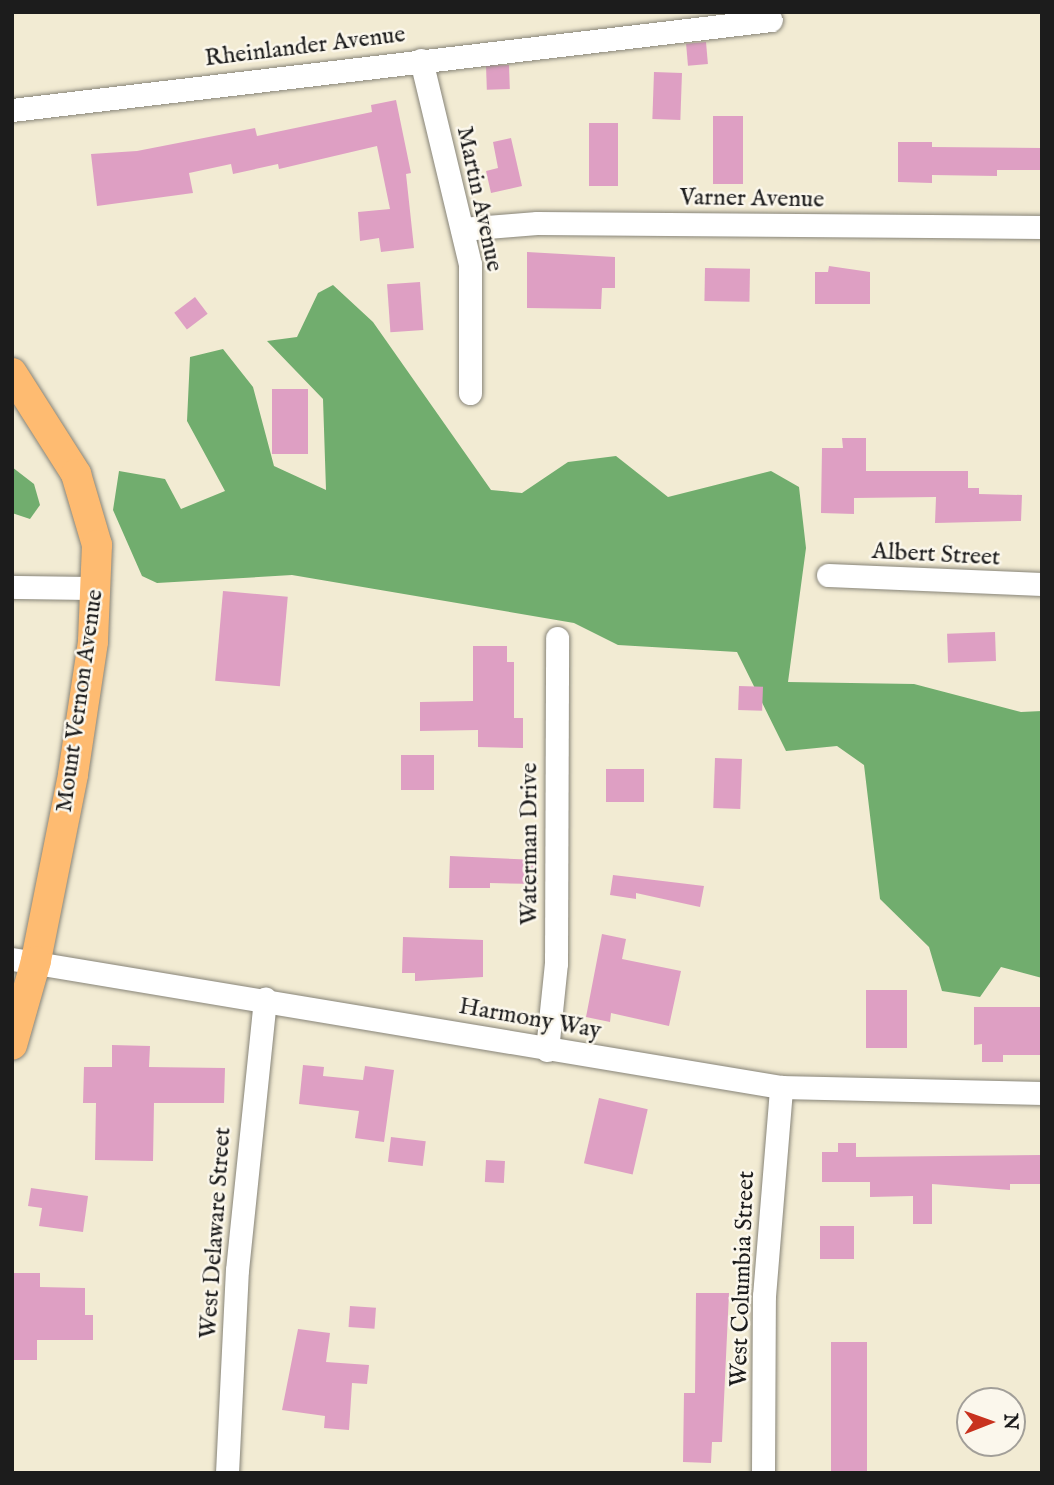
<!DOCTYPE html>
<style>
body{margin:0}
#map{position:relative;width:1054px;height:1485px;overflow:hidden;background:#f2ebd3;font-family:"IM FELL English",serif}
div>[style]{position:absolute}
.forest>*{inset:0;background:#71ad6e}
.building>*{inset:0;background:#de9fc3;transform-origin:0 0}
.roads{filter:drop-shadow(0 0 2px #878478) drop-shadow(0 0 2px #878478)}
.minor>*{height:23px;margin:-11.5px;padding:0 11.5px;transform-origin:11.5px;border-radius:11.5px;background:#fff}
.major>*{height:30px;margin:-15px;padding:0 15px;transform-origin:15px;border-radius:15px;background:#febb71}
span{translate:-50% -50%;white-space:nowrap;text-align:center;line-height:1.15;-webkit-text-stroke:5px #fbf7ec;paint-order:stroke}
.street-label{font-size:24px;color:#1c1c1c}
.frame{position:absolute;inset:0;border:14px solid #1c1c1c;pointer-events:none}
.north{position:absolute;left:956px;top:1387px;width:70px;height:70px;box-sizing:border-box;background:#fbf7ec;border:2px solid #a29f99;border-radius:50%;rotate:89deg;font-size:19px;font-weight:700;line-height:28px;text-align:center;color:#1c1c1c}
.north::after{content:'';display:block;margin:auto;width:24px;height:32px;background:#c8321e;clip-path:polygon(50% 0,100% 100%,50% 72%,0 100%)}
</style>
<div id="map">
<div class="forest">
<div style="clip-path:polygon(333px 285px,373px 322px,491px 490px,522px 493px,568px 462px,616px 456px,668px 497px,771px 471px,799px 487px,806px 548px,788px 682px,914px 684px,1021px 712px,1042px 711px,1042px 978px,1001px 967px,980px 997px,942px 991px,929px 947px,880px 899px,864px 765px,837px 746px,786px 751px,737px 652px,618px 645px,574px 623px,292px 575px,157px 583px,142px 576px,113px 510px,119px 471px,165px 479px,181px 509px,225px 491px,187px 421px,190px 357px,223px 349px,253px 387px,274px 466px,326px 490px,323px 399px,267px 341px,297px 337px,318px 293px)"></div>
<div style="clip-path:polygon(12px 467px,34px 484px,40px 505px,30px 519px,12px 513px)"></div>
</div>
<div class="building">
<div style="left:706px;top:42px;width:22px;height:20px;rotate:85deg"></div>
<div style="left:509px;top:65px;width:24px;height:23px;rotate:88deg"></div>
<div style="left:654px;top:72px;width:28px;height:47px;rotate:2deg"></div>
<div style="clip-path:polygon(396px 100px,411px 173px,406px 174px,414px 248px,381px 252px,379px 238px,360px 241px,358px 212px,390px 209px,377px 146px,279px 169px,278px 164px,233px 174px,231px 164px,189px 173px,193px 193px,97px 206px,91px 154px,137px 151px,255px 128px,257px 136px,372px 112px,371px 105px)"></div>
<div style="left:713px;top:116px;width:30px;height:68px"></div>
<div style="left:589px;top:123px;width:29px;height:63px"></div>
<div style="clip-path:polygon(511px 138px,522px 186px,491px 193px,486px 171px,498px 168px,493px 142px)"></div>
<div style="clip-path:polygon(898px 142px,932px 142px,932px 147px,1042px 148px,1042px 170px,997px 170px,997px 176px,932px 175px,932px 183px,898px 182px)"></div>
<div style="clip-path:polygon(527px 252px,615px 257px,615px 288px,602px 288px,601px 309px,527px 308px)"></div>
<div style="clip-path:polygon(829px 266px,870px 272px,870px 304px,815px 304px,815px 272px,828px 272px)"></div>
<div style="left:705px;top:268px;width:45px;height:33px;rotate:1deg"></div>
<div style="left:420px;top:282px;width:48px;height:33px;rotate:86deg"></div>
<div style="left:195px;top:297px;width:21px;height:26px;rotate:53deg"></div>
<div style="left:272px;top:389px;width:36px;height:65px"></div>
<div style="clip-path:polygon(842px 438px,866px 438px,866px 471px,968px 471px,968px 488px,979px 488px,979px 494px,1022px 495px,1021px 521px,935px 523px,936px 497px,854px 498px,854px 514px,821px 513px,822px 448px,843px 448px)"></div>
<div style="left:223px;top:591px;width:65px;height:90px;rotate:5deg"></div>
<div style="left:995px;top:632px;width:29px;height:48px;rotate:88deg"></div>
<div style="clip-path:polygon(473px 646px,507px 646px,507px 662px,514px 662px,514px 718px,523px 718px,523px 748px,478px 747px,478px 730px,420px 731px,420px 702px,473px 701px)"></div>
<div style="left:739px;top:686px;width:24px;height:24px;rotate:2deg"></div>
<div style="left:401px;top:755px;width:33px;height:35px"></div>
<div style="left:715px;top:758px;width:27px;height:50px;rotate:2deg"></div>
<div style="left:606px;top:769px;width:38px;height:33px"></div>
<div style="clip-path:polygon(450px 856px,538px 860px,538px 884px,490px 883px,490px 888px,449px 888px)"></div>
<div style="clip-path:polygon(613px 875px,704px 886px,700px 907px,636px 893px,636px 899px,610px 895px)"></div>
<div style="clip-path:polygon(602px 934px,626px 939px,622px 959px,681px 971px,669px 1026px,611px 1013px,610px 1022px,586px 1017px)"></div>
<div style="clip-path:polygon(403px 937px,483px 940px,483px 977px,415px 981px,415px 973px,402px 973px)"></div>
<div style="left:866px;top:990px;width:41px;height:58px"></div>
<div style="clip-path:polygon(974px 1007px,1042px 1007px,1042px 1055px,1003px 1055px,1003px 1062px,982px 1062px,982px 1044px,974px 1045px)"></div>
<div style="clip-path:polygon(112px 1045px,150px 1046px,149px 1067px,225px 1068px,224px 1103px,154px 1103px,153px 1161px,95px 1160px,96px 1103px,83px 1103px,84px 1067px,112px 1067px)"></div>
<div style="clip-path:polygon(303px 1065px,324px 1067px,323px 1076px,363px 1080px,365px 1066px,394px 1070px,384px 1142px,355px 1138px,359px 1111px,299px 1104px)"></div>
<div style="left:599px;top:1098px;width:50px;height:67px;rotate:13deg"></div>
<div style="left:391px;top:1137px;width:35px;height:25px;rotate:7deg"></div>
<div style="clip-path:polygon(838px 1143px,856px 1143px,856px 1157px,1042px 1155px,1042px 1184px,1010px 1184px,1010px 1190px,932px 1184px,932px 1224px,913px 1224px,913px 1196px,870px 1197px,870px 1182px,822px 1182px,822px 1152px,838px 1152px)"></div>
<div style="left:486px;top:1160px;width:19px;height:22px;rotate:3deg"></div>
<div style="clip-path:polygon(31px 1188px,88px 1196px,83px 1232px,39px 1226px,42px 1208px,28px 1206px)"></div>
<div style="left:820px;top:1226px;width:34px;height:33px"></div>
<div style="clip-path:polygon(12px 1273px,40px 1273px,40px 1287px,85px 1288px,85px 1315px,93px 1315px,93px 1340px,37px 1340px,37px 1360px,12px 1360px)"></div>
<div style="clip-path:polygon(696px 1293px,729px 1293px,722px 1442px,712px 1442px,711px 1463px,683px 1462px,684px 1393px,695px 1393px)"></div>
<div style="left:350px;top:1306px;width:26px;height:21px;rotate:4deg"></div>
<div style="clip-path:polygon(298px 1329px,330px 1333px,326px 1362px,369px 1365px,367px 1384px,352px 1383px,349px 1430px,324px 1428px,325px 1416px,282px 1410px)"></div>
<div style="left:831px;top:1342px;width:36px;height:131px"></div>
</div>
<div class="roads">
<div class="minor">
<div style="left:421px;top:60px;width:210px;rotate:76.5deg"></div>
<div style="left:470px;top:264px;width:129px;rotate:90deg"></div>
<div style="left:12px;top:110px;width:764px;rotate:-6.76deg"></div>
<div style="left:462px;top:229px;width:75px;rotate:-4.6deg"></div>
<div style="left:537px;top:223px;width:505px;rotate:0.45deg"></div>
<div style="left:828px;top:575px;width:214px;rotate:2.4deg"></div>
<div style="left:12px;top:587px;width:84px;rotate:0.7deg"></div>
<div style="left:12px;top:959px;width:780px;rotate:9.45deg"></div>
<div style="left:781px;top:1087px;width:261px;rotate:1.3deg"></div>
<div style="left:547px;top:1050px;width:87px;rotate:-84.1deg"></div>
<div style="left:556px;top:963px;width:325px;rotate:-89.8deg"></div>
<div style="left:227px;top:1473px;width:203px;rotate:-87.2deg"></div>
<div style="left:237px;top:1270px;width:273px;rotate:-84.1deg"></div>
<div style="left:763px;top:1473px;width:177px;rotate:-89.7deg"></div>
<div style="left:764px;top:1296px;width:210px;rotate:-85.3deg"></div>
</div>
<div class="major">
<div style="left:12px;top:373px;width:120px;rotate:57.6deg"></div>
<div style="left:76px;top:474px;width:74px;rotate:73.5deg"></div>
<div style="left:97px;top:545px;width:97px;rotate:92.4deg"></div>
<div style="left:93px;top:642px;width:134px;rotate:98.6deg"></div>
<div style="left:73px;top:775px;width:190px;rotate:101.3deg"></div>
<div style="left:36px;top:961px;width:87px;rotate:105.9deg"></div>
</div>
</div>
<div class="street-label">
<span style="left:305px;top:47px;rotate:-7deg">Rheinlander Avenue</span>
<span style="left:479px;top:199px;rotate:78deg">Martin Avenue</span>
<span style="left:752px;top:199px;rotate:1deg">Varner Avenue</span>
<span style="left:936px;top:555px;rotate:3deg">Albert Street</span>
<span style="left:80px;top:701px;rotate:-82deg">Mount Vernon Avenue</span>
<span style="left:530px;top:844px;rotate:-90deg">Waterman Drive</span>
<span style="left:530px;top:1019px;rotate:10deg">Harmony Way</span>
<span style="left:216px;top:1233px;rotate:-86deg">West Delaware Street</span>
<span style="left:743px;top:1279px;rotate:-88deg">West Columbia Street</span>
</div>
<div class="frame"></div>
<div class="north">N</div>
</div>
